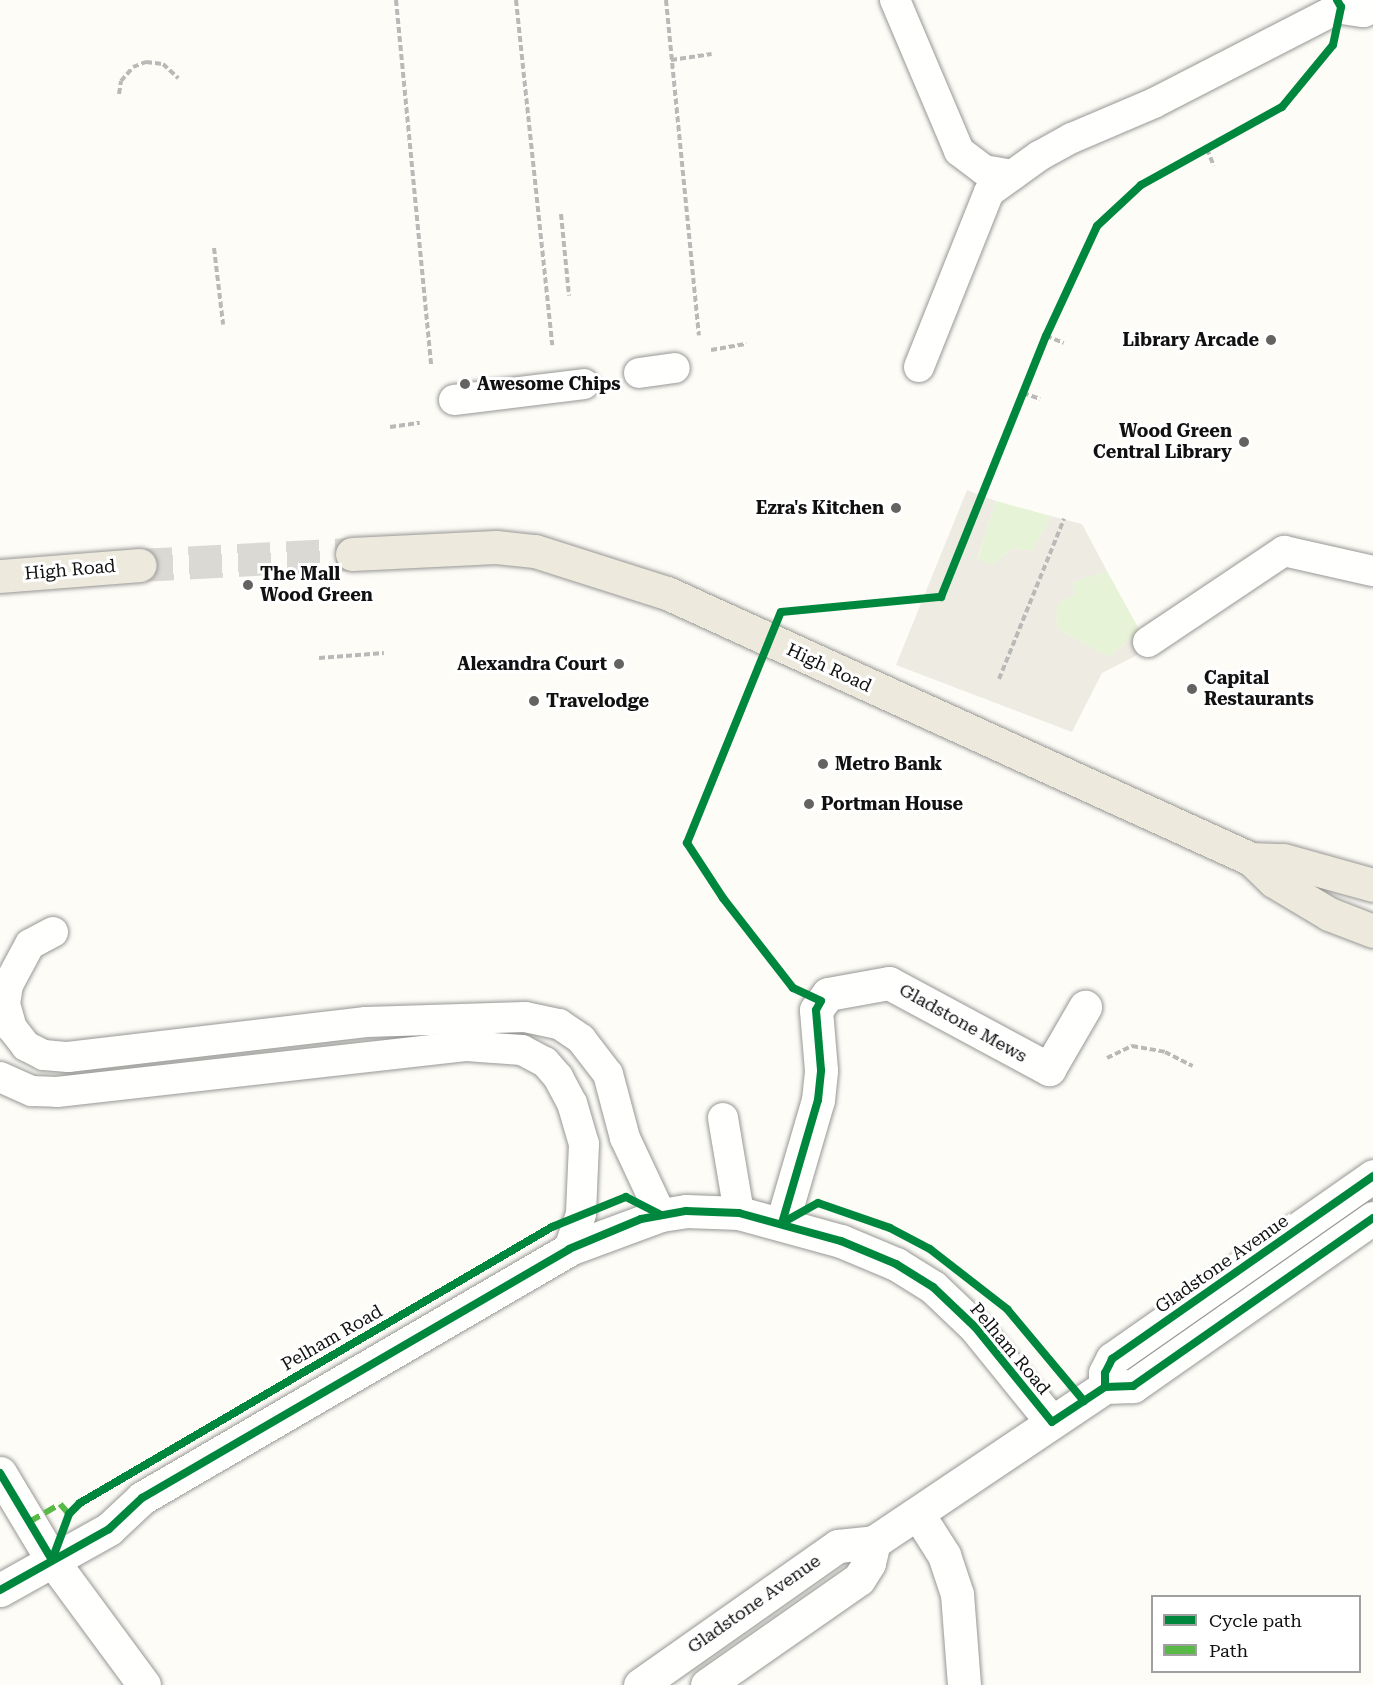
<!DOCTYPE html>
<style>
body{margin:0}
#map{position:relative;width:1373px;height:1685px;overflow:hidden;background:#fdfcf7;font-family:"Roboto Serif",serif}
div>[style]{position:absolute}
.green>*{inset:0;background:#e7f3d7}
.plaza>*{inset:0;background:#edebe2}
.primary-tunnel>*{height:33px;margin-top:-16.5px;transform-origin:0;background:repeating-linear-gradient(90deg,#dad9d4 0 33px,transparent 0 49px)}
.path>*{height:4px;margin-top:-2px;transform-origin:0;background:repeating-linear-gradient(90deg,#b9b9b8 0 6px,transparent 0 9px)}
.roads{filter:drop-shadow(0 0 2px #979795) drop-shadow(0 0 2px #979795)}
.service>*{height:30px;margin:-15px;padding:0 15px;transform-origin:15px;border-radius:15px;background:#fffffe}
.minor>*{height:33px;margin:-16.5px;padding:0 16.5px;transform-origin:16.5px;border-radius:16.5px;background:#fffffe}
.primary>*{height:33px;margin:-16.5px;padding:0 16.5px;transform-origin:16.5px;border-radius:16.5px;background:#ede9dc}
.quiet>*{height:6px;margin-top:-3px;transform-origin:0;background:repeating-linear-gradient(90deg,#58b947 0 12px,transparent 0 18px)}
.cycleway>*{height:8px;margin:-4px;padding:0 4px;transform-origin:4px;border-radius:4px;background:#00873e}
.dots>*{width:16px;height:16px;translate:-50% -50%;box-sizing:border-box;border:3px solid #fff;border-radius:50%}
span{translate:-50% -50%;white-space:nowrap;text-align:center;line-height:1.15;-webkit-text-stroke:6px #fff;paint-order:stroke}
.poi-label{font-size:18px;color:#111;font-weight:700}
.right{translate:-100% -50%;text-align:right}
.left{translate:0 -50%;text-align:left}
.street-label{font-size:18px;color:#111}
.legend{position:absolute;left:1151px;top:1595px;width:210px;height:78px;box-sizing:border-box;background:#fff;border:2px solid #a0a0a0;margin:0;padding:8px 10px;list-style:none;font-size:18px;color:#111}
.legend li{display:flex;align-items:center;gap:12px;height:30px}
.legend b{width:30px;border:2px solid #a0a0a0}
</style>
<div id="map">
<div class="green">
<div style="clip-path:polygon(996px 501px,1051px 516px,1032px 551px,1013px 548px,992px 565px,977px 560px)"></div>
<div style="clip-path:polygon(1107px 571px,1140px 631px,1109px 657px,1057px 629px,1058px 604px,1075px 594px,1073px 582px)"></div>
</div>
<div class="plaza">
<div style="clip-path:polygon(967px 490px,996px 501px,977px 559px,992px 565px,1013px 548px,1032px 551px,1051px 516px,1082px 524px,1107px 571px,1073px 582px,1075px 594px,1058px 604px,1057px 629px,1109px 657px,1140px 631px,1153px 647px,1102px 673px,1072px 732px,896px 665px)"></div>
</div>
<div class="primary-tunnel">
<div style="left:140px;top:565px;width:212px;rotate:-3deg"></div>
</div>
<div class="path">
<div style="left:396px;top:0;width:368px;rotate:84.5deg"></div>
<div style="left:516px;top:0;width:347px;rotate:84deg"></div>
<div style="left:666px;top:0;width:337px;rotate:84.4deg"></div>
<div style="left:671px;top:60px;width:41px;rotate:-8.3deg"></div>
<div style="left:119px;top:94px;width:13px;rotate:-81deg"></div>
<div style="left:121px;top:81px;width:18px;rotate:-49deg"></div>
<div style="left:133px;top:67px;width:14px;rotate:-21deg"></div>
<div style="left:146px;top:62px;width:17px;rotate:7deg"></div>
<div style="left:163px;top:64px;width:21px;rotate:43deg"></div>
<div style="left:1207px;top:149px;width:18px;rotate:68deg"></div>
<div style="left:561px;top:214px;width:82px;rotate:84.4deg"></div>
<div style="left:214px;top:248px;width:77px;rotate:83.2deg"></div>
<div style="left:1046px;top:336px;width:19px;rotate:21deg"></div>
<div style="left:711px;top:350px;width:36px;rotate:-10deg"></div>
<div style="left:1023px;top:393px;width:18px;rotate:19deg"></div>
<div style="left:390px;top:427px;width:30px;rotate:-8deg"></div>
<div style="left:319px;top:658px;width:65px;rotate:-4.4deg"></div>
<div style="left:999px;top:679px;width:173px;rotate:-67.9deg"></div>
<div style="left:1107px;top:1058px;width:28px;rotate:-26deg"></div>
<div style="left:1132px;top:1046px;width:34px;rotate:10deg"></div>
<div style="left:1165px;top:1052px;width:31px;rotate:27deg"></div>
</div>
<div class="roads">
<div class="service">
<div style="left:895px;top:0;width:164px;rotate:67deg"></div>
<div style="left:959px;top:151px;width:31px;rotate:37deg"></div>
<div style="left:984px;top:170px;width:29px;rotate:10deg"></div>
<div style="left:919px;top:367px;width:188px;rotate:-68.2deg"></div>
<div style="left:989px;top:192px;width:62px;rotate:-35.8deg"></div>
<div style="left:1039px;top:156px;width:38px;rotate:-29deg"></div>
<div style="left:1072px;top:138px;width:89px;rotate:-23.1deg"></div>
<div style="left:1154px;top:103px;width:210px;rotate:-27.2deg"></div>
<div style="left:639px;top:373px;width:36px;rotate:-8deg"></div>
<div style="left:454px;top:400px;width:131px;rotate:-7deg"></div>
<div style="left:1148px;top:642px;width:164px;rotate:-33.8deg"></div>
<div style="left:1284px;top:551px;width:91px;rotate:12.7deg"></div>
<div style="left:53px;top:932px;width:26px;rotate:152deg"></div>
<div style="left:30px;top:944px;width:47px;rotate:118.2deg"></div>
<div style="left:8px;top:985px;width:19px;rotate:99deg"></div>
<div style="left:5px;top:1004px;width:25px;rotate:74deg"></div>
<div style="left:12px;top:1028px;width:23px;rotate:52deg"></div>
<div style="left:26px;top:1046px;width:20px;rotate:27deg"></div>
<div style="left:44px;top:1055px;width:24px;rotate:5deg"></div>
<div style="left:68px;top:1057px;width:300px;rotate:-6.7deg"></div>
<div style="left:366px;top:1022px;width:159px;rotate:-1.8deg"></div>
<div style="left:525px;top:1017px;width:35px;rotate:12deg"></div>
<div style="left:559px;top:1024px;width:27px;rotate:34deg"></div>
<div style="left:581px;top:1039px;width:44px;rotate:52.4deg"></div>
<div style="left:608px;top:1074px;width:66px;rotate:75.1deg"></div>
<div style="left:625px;top:1138px;width:85px;rotate:64.9deg"></div>
<div style="left:0;top:1077px;width:35px;rotate:24deg"></div>
<div style="left:32px;top:1091px;width:25px;rotate:2deg"></div>
<div style="left:57px;top:1092px;width:413px;rotate:-6.4deg"></div>
<div style="left:467px;top:1046px;width:55px;rotate:4.2deg"></div>
<div style="left:522px;top:1050px;width:26px;rotate:28deg"></div>
<div style="left:545px;top:1062px;width:20px;rotate:49deg"></div>
<div style="left:558px;top:1077px;width:30px;rotate:62deg"></div>
<div style="left:572px;top:1103px;width:43px;rotate:73.7deg"></div>
<div style="left:584px;top:1144px;width:70px;rotate:92.5deg"></div>
<div style="left:581px;top:1214px;width:37px;rotate:109deg"></div>
<div style="left:723px;top:1118px;width:96px;rotate:80.4deg"></div>
</div>
<div class="minor">
<div style="left:1337px;top:0;width:8px;rotate:60deg"></div>
<div style="left:1341px;top:7px;width:22px;rotate:8deg"></div>
<div style="left:1363px;top:10px;width:11px;rotate:-27deg"></div>
<div style="left:782px;top:1223px;width:128px;rotate:-73.7deg"></div>
<div style="left:818px;top:1100px;width:30px;rotate:-84deg"></div>
<div style="left:821px;top:1070px;width:60px;rotate:-94.8deg"></div>
<div style="left:816px;top:1010px;width:20px;rotate:-53deg"></div>
<div style="left:828px;top:994px;width:62px;rotate:-10.2deg"></div>
<div style="left:889px;top:983px;width:182px;rotate:28.3deg"></div>
<div style="left:1049px;top:1069px;width:72px;rotate:-59.9deg"></div>
<div style="left:1105px;top:1387px;width:14px;rotate:-90deg"></div>
<div style="left:1105px;top:1373px;width:16px;rotate:-63deg"></div>
<div style="left:1112px;top:1359px;width:319px;rotate:-35deg"></div>
<div style="left:0;top:1473px;width:101px;rotate:59.1deg"></div>
<div style="left:52px;top:1560px;width:155px;rotate:53.6deg"></div>
<div style="left:918px;top:1514px;width:49px;rotate:57.6deg"></div>
<div style="left:944px;top:1555px;width:41px;rotate:71.6deg"></div>
<div style="left:957px;top:1594px;width:91px;rotate:85.6deg"></div>
<div style="left:0;top:1590px;width:125px;rotate:-29.2deg"></div>
<div style="left:109px;top:1529px;width:45px;rotate:-43.2deg"></div>
<div style="left:142px;top:1498px;width:494px;rotate:-30.2deg"></div>
<div style="left:569px;top:1249px;width:98px;rotate:-20.3deg"></div>
<div style="left:661px;top:1215px;width:25px;rotate:-9deg"></div>
<div style="left:686px;top:1211px;width:53px;rotate:2.2deg"></div>
<div style="left:739px;top:1213px;width:106px;rotate:15.4deg"></div>
<div style="left:841px;top:1241px;width:60px;rotate:22.7deg"></div>
<div style="left:896px;top:1264px;width:44px;rotate:31.9deg"></div>
<div style="left:933px;top:1287px;width:58px;rotate:43.6deg"></div>
<div style="left:975px;top:1327px;width:122px;rotate:51deg"></div>
<div style="left:640px;top:1685px;width:242px;rotate:-35.1deg"></div>
<div style="left:838px;top:1546px;width:36px;rotate:-6deg"></div>
<div style="left:874px;top:1542px;width:278px;rotate:-33.9deg"></div>
<div style="left:1105px;top:1387px;width:28px;rotate:-2deg"></div>
<div style="left:1133px;top:1386px;width:293px;rotate:-35deg"></div>
<div style="left:707px;top:1685px;width:185px;rotate:-34.9deg"></div>
<div style="left:859px;top:1579px;width:19px;rotate:-58deg"></div>
<div style="left:869px;top:1563px;width:22px;rotate:-77deg"></div>
</div>
<div class="primary">
<div style="left:352px;top:554px;width:144px;rotate:-2.8deg"></div>
<div style="left:496px;top:547px;width:39px;rotate:6deg"></div>
<div style="left:535px;top:551px;width:139px;rotate:17.7deg"></div>
<div style="left:667px;top:593px;width:642px;rotate:24.49deg"></div>
<div style="left:1251px;top:859px;width:32px;rotate:44deg"></div>
<div style="left:1274px;top:881px;width:64px;rotate:31deg"></div>
<div style="left:1329px;top:914px;width:47px;rotate:21.1deg"></div>
<div style="left:0;top:576px;width:140px;rotate:-4.5deg"></div>
<div style="left:1251px;top:859px;width:32px;rotate:2deg"></div>
<div style="left:1283px;top:860px;width:93px;rotate:15.5deg"></div>
</div>
</div>
<div class="quiet">
<div style="left:29px;top:1522px;width:36px;rotate:-30deg"></div>
<div style="left:60px;top:1504px;width:13px;rotate:48deg"></div>
</div>
<div class="cycleway">
<div style="left:782px;top:1223px;width:128px;rotate:-73.7deg"></div>
<div style="left:818px;top:1100px;width:30px;rotate:-84deg"></div>
<div style="left:821px;top:1070px;width:60px;rotate:-94.8deg"></div>
<div style="left:816px;top:1010px;width:10px;rotate:-61deg"></div>
<div style="left:821px;top:1001px;width:31px;rotate:-155deg"></div>
<div style="left:793px;top:988px;width:114px;rotate:-127.9deg"></div>
<div style="left:723px;top:898px;width:66px;rotate:-123.2deg"></div>
<div style="left:687px;top:843px;width:249px;rotate:-67.9deg"></div>
<div style="left:781px;top:612px;width:161px;rotate:-5.4deg"></div>
<div style="left:941px;top:597px;width:281px;rotate:-68.1deg"></div>
<div style="left:1046px;top:336px;width:121px;rotate:-65.1deg"></div>
<div style="left:1097px;top:226px;width:60px;rotate:-43deg"></div>
<div style="left:1141px;top:185px;width:161px;rotate:-29deg"></div>
<div style="left:1282px;top:107px;width:80px;rotate:-50.6deg"></div>
<div style="left:1333px;top:45px;width:39px;rotate:-78deg"></div>
<div style="left:1341px;top:7px;width:8px;rotate:-120deg"></div>
<div style="left:782px;top:1223px;width:41px;rotate:-29.1deg"></div>
<div style="left:818px;top:1203px;width:76px;rotate:19.1deg"></div>
<div style="left:890px;top:1228px;width:45px;rotate:27.7deg"></div>
<div style="left:930px;top:1249px;width:98px;rotate:37.9deg"></div>
<div style="left:1007px;top:1309px;width:120px;rotate:50.1deg"></div>
<div style="left:1105px;top:1387px;width:14px;rotate:-90deg"></div>
<div style="left:1105px;top:1373px;width:16px;rotate:-63deg"></div>
<div style="left:1112px;top:1359px;width:319px;rotate:-35deg"></div>
<div style="left:0;top:1473px;width:101px;rotate:59.1deg"></div>
<div style="left:52px;top:1560px;width:49px;rotate:-69.7deg"></div>
<div style="left:69px;top:1514px;width:16px;rotate:-45deg"></div>
<div style="left:80px;top:1503px;width:547px;rotate:-30.32deg"></div>
<div style="left:552px;top:1227px;width:80px;rotate:-22.1deg"></div>
<div style="left:626px;top:1197px;width:39px;rotate:27deg"></div>
<div style="left:0;top:1590px;width:125px;rotate:-29.2deg"></div>
<div style="left:109px;top:1529px;width:45px;rotate:-43.2deg"></div>
<div style="left:142px;top:1498px;width:494px;rotate:-30.2deg"></div>
<div style="left:569px;top:1249px;width:78px;rotate:-22.6deg"></div>
<div style="left:641px;top:1219px;width:46px;rotate:-10.1deg"></div>
<div style="left:686px;top:1211px;width:53px;rotate:2.2deg"></div>
<div style="left:739px;top:1213px;width:106px;rotate:15.4deg"></div>
<div style="left:841px;top:1241px;width:60px;rotate:22.7deg"></div>
<div style="left:896px;top:1264px;width:44px;rotate:31.9deg"></div>
<div style="left:933px;top:1287px;width:58px;rotate:43.6deg"></div>
<div style="left:975px;top:1327px;width:122px;rotate:51deg"></div>
<div style="left:1052px;top:1422px;width:64px;rotate:-33.4deg"></div>
<div style="left:1105px;top:1387px;width:28px;rotate:-2deg"></div>
<div style="left:1133px;top:1386px;width:293px;rotate:-35deg"></div>
</div>
<div class="dots">
<div style="left:1271px;top:340px;background:#646362"></div>
<div style="left:465px;top:384px;background:#646362"></div>
<div style="left:1244px;top:442px;background:#646362"></div>
<div style="left:896px;top:508px;background:#646362"></div>
<div style="left:248px;top:585px;background:#646362"></div>
<div style="left:619px;top:664px;background:#646362"></div>
<div style="left:1192px;top:689px;background:#646362"></div>
<div style="left:534px;top:701px;background:#646362"></div>
<div style="left:823px;top:764px;background:#646362"></div>
<div style="left:809px;top:804px;background:#646362"></div>
</div>
<div class="poi-label">
<span class="right" style="left:1259px;top:340px">Library Arcade</span>
<span class="left" style="left:477px;top:384px">Awesome Chips</span>
<span class="right" style="left:1232px;top:442px">Wood Green<br>Central Library</span>
<span class="right" style="left:884px;top:508px">Ezra's Kitchen</span>
<span class="left" style="left:260px;top:585px">The Mall<br>Wood Green</span>
<span class="right" style="left:607px;top:664px">Alexandra Court</span>
<span class="left" style="left:1204px;top:689px">Capital<br>Restaurants</span>
<span class="left" style="left:546px;top:701px">Travelodge</span>
<span class="left" style="left:835px;top:764px">Metro Bank</span>
<span class="left" style="left:821px;top:804px">Portman House</span>
</div>
<div class="street-label">
<span style="left:70px;top:570px;rotate:-5deg">High Road</span>
<span style="left:829px;top:668px;rotate:25deg">High Road</span>
<span style="left:963px;top:1023px;rotate:29deg">Gladstone Mews</span>
<span style="left:1222px;top:1264px;rotate:-35deg">Gladstone Avenue</span>
<span style="left:332px;top:1338px;rotate:-30deg">Pelham Road</span>
<span style="left:1010px;top:1349px;rotate:50deg">Pelham Road</span>
<span style="left:754px;top:1604px;rotate:-35deg">Gladstone Avenue</span>
</div>
<ul class="legend">
<li><b style="height:8px;background:#00873e"></b>Cycle path</li>
<li><b style="height:8px;background:#58b947"></b>Path</li>
</ul>
</div>
